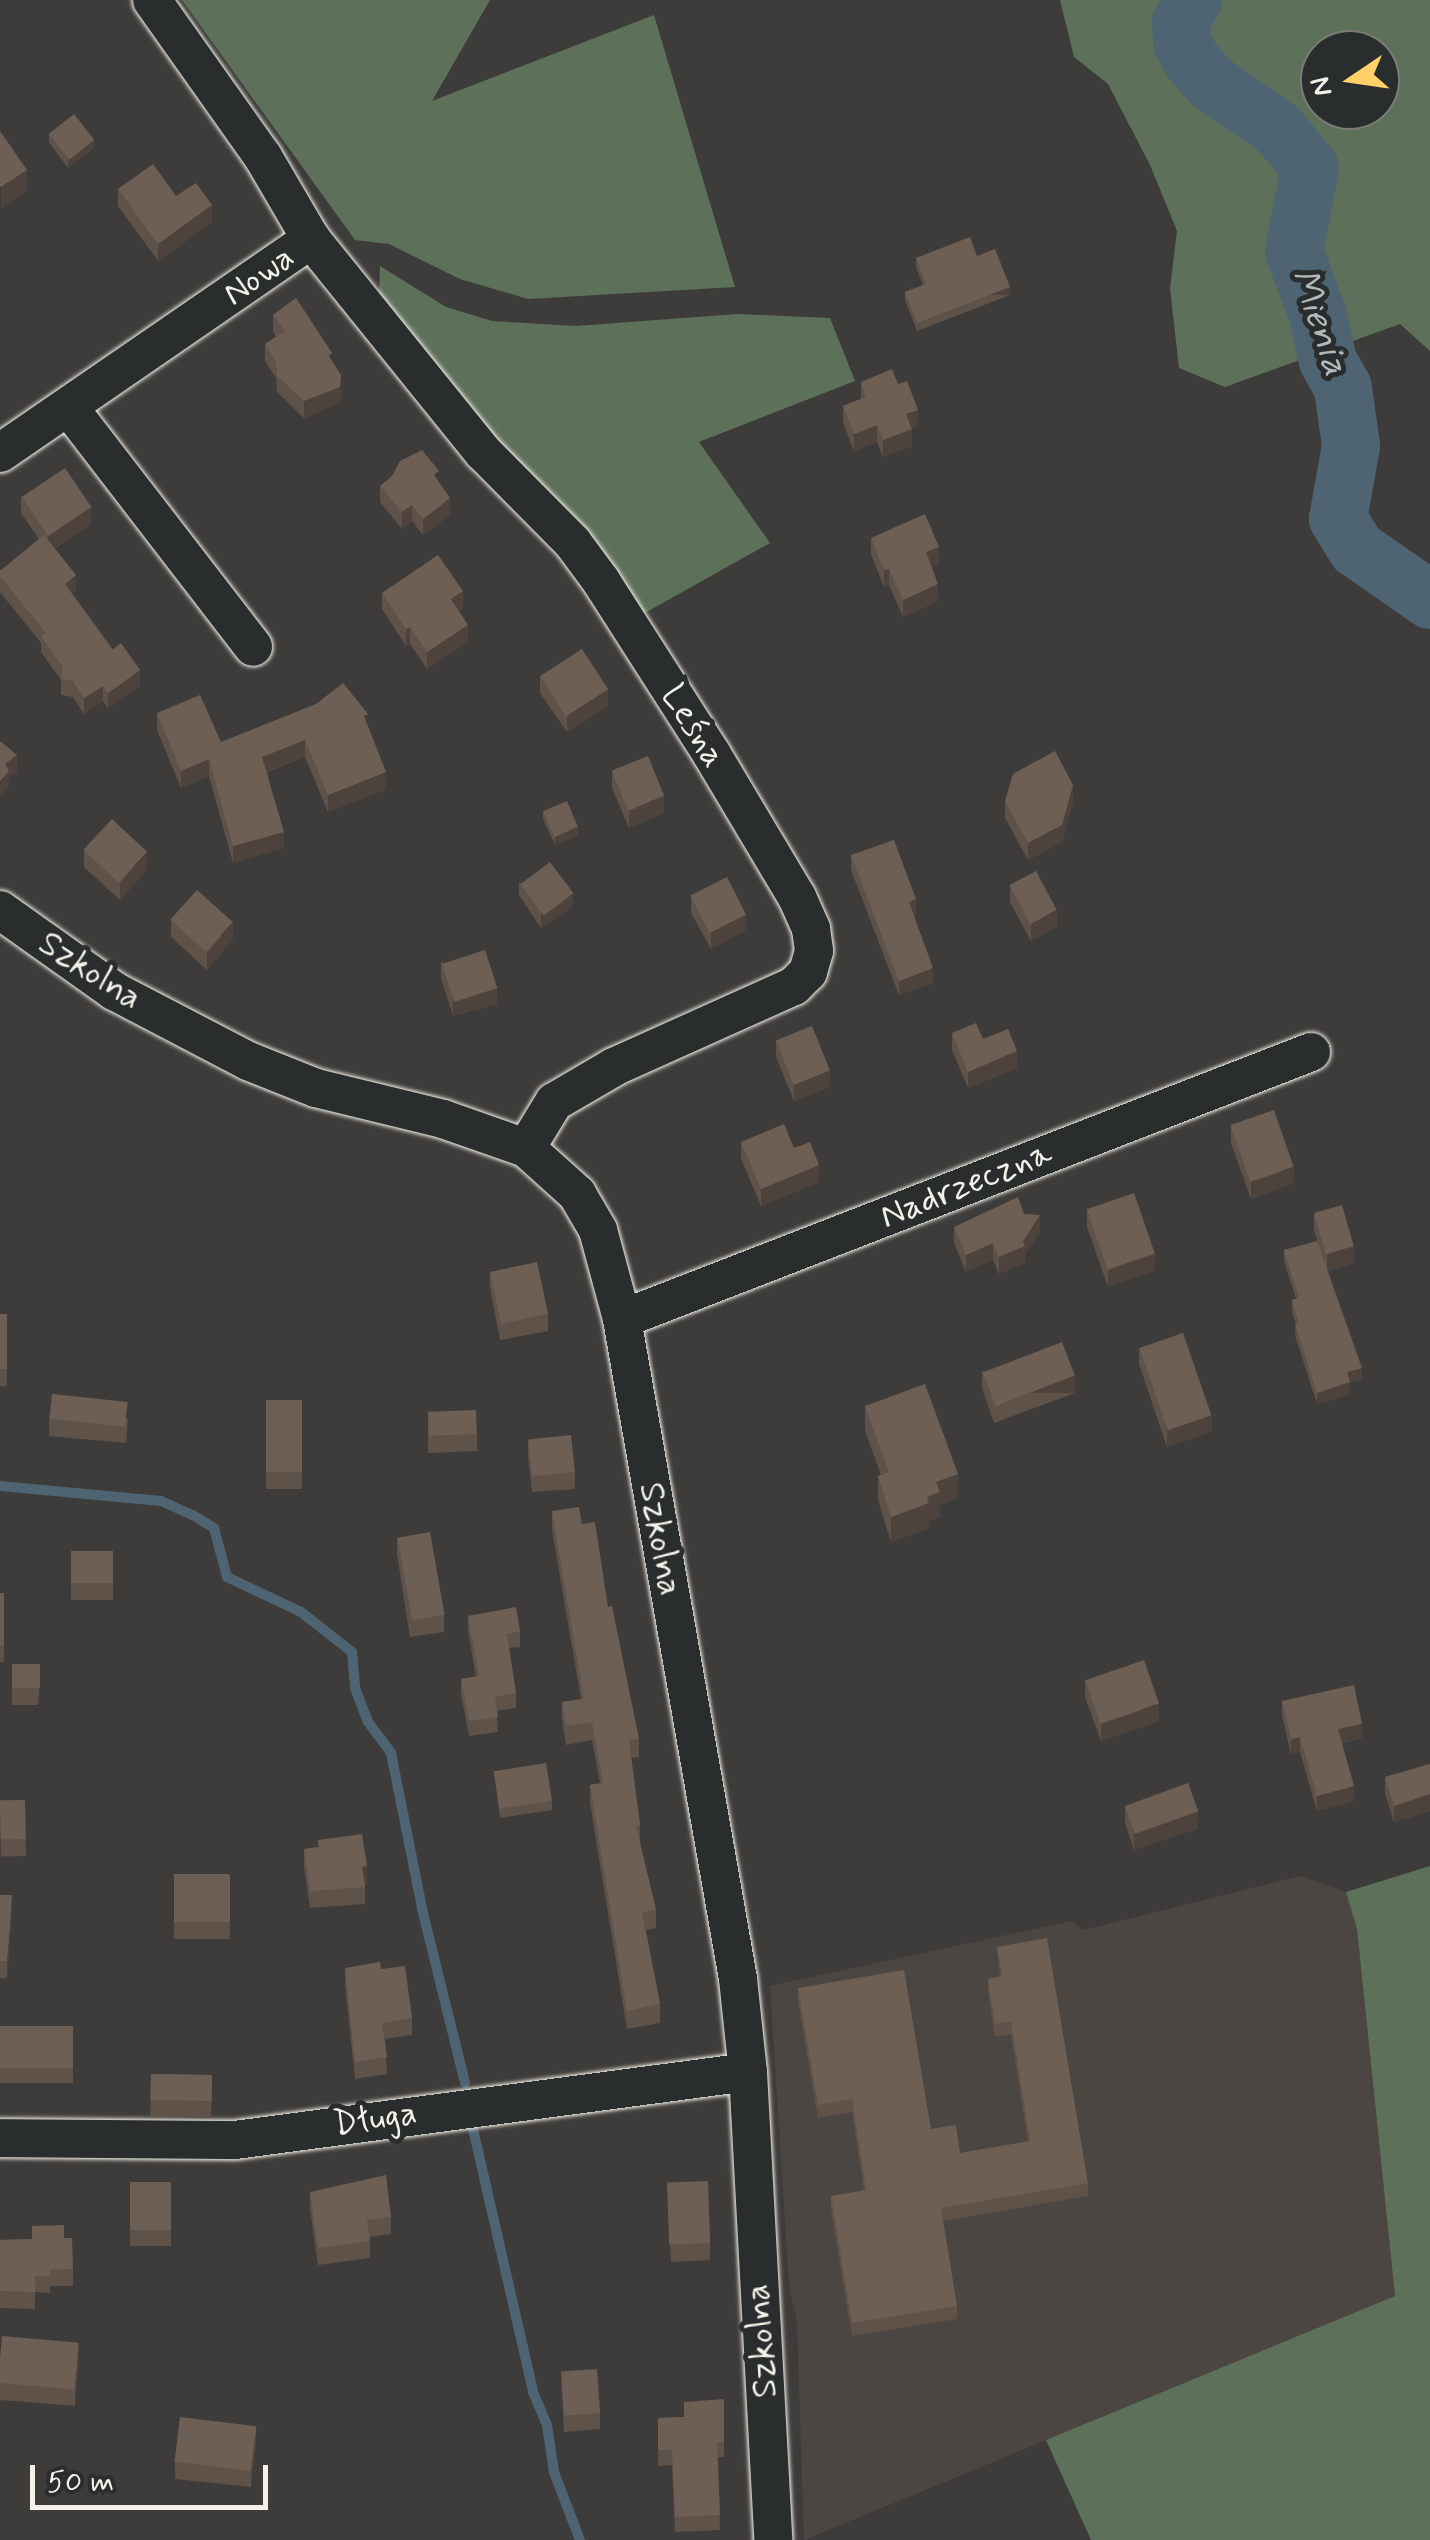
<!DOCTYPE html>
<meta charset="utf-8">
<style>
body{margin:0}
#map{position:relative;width:1430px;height:2540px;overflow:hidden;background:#3e3c3a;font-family:Mynerve,sans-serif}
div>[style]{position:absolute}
.built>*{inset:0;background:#4c4642}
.green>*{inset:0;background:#5d705a}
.stream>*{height:10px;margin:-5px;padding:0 5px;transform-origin:5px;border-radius:5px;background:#4f6473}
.river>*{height:58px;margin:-29px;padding:0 29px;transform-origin:29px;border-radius:29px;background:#4f6473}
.roads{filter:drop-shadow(0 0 2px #f4f1e8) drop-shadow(0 0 2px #f4f1e8)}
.minor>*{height:38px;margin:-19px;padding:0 19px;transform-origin:19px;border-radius:19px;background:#2a2d2e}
.wall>*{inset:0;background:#5f5249;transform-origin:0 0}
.shaded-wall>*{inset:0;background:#4d423c;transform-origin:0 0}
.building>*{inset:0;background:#6e5f55;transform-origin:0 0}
span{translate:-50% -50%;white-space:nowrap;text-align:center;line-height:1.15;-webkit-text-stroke:10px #2a2d2e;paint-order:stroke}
.street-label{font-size:35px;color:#f4f1e8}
.water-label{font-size:38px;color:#b2b9b9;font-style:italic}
.north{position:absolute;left:1300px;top:30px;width:100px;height:100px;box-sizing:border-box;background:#2a2d2e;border:2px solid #7b7b78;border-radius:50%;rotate:257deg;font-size:28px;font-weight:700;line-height:40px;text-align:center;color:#f4f1e8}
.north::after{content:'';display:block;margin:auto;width:35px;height:45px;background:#ffd166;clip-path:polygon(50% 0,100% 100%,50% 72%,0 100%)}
.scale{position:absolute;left:30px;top:2465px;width:238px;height:45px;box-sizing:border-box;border:5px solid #f4f1e8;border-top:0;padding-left:12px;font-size:30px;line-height:35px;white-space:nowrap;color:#f4f1e8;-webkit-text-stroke:8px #2a2d2e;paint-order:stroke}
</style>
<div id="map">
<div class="built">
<div style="clip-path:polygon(1301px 1876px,1346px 1892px,1357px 1929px,1395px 2296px,804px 2540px,797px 2322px,789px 2285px,770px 1986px,1072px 1921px,1084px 1930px)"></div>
</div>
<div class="green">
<div style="clip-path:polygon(182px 0,490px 0,432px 101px,654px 15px,735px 287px,528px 299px,460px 279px,389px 244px,355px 240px)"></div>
<div style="clip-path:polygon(evenodd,1060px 0,1430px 0,1430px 351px,1400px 324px,1225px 387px,1179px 368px,1170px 288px,1177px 231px,1150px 165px,1108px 84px,1074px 57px,1060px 0,1320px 50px,1380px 50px,1380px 110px,1320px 110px,1320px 50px)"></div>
<div style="clip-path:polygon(380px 266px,446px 307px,492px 321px,576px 326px,737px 314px,830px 318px,855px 381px,699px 442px,770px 543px,636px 618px,379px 295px)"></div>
<div style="clip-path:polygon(1430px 1866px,1430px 2540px,1091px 2540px,1046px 2440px,1395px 2296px,1357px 1929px,1346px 1892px)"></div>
</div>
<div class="stream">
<div style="left:0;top:1486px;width:162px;rotate:5.3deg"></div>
<div style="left:161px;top:1501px;width:35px;rotate:24deg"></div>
<div style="left:193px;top:1515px;width:25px;rotate:32deg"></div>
<div style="left:214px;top:1528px;width:51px;rotate:75.1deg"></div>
<div style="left:227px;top:1577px;width:82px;rotate:25.3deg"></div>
<div style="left:301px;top:1612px;width:65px;rotate:38.1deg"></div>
<div style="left:352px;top:1652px;width:36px;rotate:85deg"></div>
<div style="left:355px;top:1688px;width:36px;rotate:69deg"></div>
<div style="left:368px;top:1722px;width:39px;rotate:53deg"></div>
<div style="left:391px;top:1753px;width:163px;rotate:78.7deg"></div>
<div style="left:423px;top:1913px;width:175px;rotate:76.1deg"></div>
<div style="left:473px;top:2129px;width:270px;rotate:77.1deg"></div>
<div style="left:533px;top:2392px;width:36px;rotate:67deg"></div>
<div style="left:547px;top:2425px;width:48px;rotate:81.5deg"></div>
<div style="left:554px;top:2472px;width:73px;rotate:69.1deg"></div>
</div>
<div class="river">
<div style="left:1193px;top:0;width:25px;rotate:119deg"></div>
<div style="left:1181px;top:22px;width:20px;rotate:87deg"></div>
<div style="left:1182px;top:42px;width:21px;rotate:62deg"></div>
<div style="left:1192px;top:61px;width:30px;rotate:48deg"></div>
<div style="left:1212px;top:83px;width:82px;rotate:35deg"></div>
<div style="left:1279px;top:130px;width:49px;rotate:50.8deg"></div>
<div style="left:1310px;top:168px;width:85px;rotate:100.9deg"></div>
<div style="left:1294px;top:251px;width:66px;rotate:69.6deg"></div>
<div style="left:1317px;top:313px;width:49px;rotate:77.1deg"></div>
<div style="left:1328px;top:361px;width:31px;rotate:61deg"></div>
<div style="left:1343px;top:388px;width:59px;rotate:82.1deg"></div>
<div style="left:1351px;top:446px;width:74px;rotate:100.1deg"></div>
<div style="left:1338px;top:519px;width:36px;rotate:58deg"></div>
<div style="left:1357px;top:549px;width:89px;rotate:34.9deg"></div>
</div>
<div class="roads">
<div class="minor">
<div style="left:311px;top:239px;width:274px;rotate:51.1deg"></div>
<div style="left:483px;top:452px;width:128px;rotate:45.3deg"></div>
<div style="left:573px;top:543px;width:47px;rotate:53.6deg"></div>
<div style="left:601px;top:581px;width:204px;rotate:57.4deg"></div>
<div style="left:711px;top:753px;width:168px;rotate:59.2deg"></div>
<div style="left:797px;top:897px;width:35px;rotate:66deg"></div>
<div style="left:811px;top:929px;width:22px;rotate:82deg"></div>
<div style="left:814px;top:951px;width:22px;rotate:106deg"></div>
<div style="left:808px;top:972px;width:20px;rotate:135deg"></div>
<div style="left:794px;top:986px;width:197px;rotate:155.8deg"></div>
<div style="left:614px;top:1067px;width:69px;rotate:149.7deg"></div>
<div style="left:554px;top:1102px;width:54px;rotate:121.3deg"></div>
<div style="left:70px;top:409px;width:300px;rotate:52.4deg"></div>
<div style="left:0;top:453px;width:378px;rotate:-34.5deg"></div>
<div style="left:311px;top:239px;width:95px;rotate:-120.3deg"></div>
<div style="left:263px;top:157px;width:192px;rotate:-125.3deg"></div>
<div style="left:0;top:910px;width:140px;rotate:35.4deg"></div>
<div style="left:114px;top:991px;width:151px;rotate:27.6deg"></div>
<div style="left:248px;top:1061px;width:73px;rotate:21.7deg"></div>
<div style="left:316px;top:1088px;width:131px;rotate:13.7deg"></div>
<div style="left:443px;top:1119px;width:88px;rotate:19.3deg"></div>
<div style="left:526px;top:1148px;width:69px;rotate:42deg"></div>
<div style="left:577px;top:1194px;width:42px;rotate:59.7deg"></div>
<div style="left:598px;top:1230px;width:92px;rotate:74.9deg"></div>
<div style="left:622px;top:1319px;width:670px;rotate:80.03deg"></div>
<div style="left:738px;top:1979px;width:94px;rotate:83.9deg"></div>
<div style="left:748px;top:2072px;width:469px;rotate:86.9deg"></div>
<div style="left:622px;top:1319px;width:739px;rotate:-21.18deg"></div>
<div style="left:0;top:2138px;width:235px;rotate:0.5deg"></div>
<div style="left:235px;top:2140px;width:517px;rotate:-7.55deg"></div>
</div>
</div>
<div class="wall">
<div style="clip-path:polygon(49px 134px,94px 148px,68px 168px,49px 142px)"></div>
<div style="clip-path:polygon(118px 189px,176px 196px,212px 222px,158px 261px,118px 206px)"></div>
<div style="clip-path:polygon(977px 256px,1010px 295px,917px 331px,905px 300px,905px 292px,923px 285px,916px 267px,916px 258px)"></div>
<div style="clip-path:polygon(273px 315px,332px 361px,341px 392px,340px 403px,304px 418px,277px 392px,276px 378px,265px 361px,265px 344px,276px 337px,273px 331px)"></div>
<div style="clip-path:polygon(861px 382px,898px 384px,918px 426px,911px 429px,912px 446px,883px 457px,877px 442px,854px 451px,843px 423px,843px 406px,861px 399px)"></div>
<div style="clip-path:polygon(439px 482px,450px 515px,423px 535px,412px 521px,402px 529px,380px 502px,380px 486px)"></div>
<div style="clip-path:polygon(21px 496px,91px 524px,54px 549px,76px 591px,72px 593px,140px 686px,108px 708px,103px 701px,84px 714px,73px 697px,61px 695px,61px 680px,41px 652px,41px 643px,0 592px,0 571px,39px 539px,21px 513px)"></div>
<div style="clip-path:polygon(871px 538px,939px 564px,932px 567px,938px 601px,903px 617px,889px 585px,884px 587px,871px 554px)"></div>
<div style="clip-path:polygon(382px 593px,463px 608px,459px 611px,468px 642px,427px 669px,410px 644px,406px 646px,382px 609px)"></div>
<div style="clip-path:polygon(540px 676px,608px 706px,567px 732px,540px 693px)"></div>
<div style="clip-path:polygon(157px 713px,221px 742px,368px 726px,386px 789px,328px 812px,305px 757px,267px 772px,284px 848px,233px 863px,209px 776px,181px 788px,157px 730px)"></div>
<div style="clip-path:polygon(612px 772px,664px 813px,629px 828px,612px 788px)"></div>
<div style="clip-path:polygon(1005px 801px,1073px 802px,1062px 842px,1028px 860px,1005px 818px)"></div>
<div style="clip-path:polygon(543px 811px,578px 835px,555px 845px,543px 819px)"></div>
<div style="clip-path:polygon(84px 850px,147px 869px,120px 900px,84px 867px)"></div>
<div style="clip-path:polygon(851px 855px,916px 914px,914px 915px,933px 983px,899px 995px,851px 870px)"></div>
<div style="clip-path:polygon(519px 882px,573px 906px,541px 928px,519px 895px)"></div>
<div style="clip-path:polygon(1010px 885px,1057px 927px,1031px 941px,1010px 902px)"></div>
<div style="clip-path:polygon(691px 896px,746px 930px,711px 949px,691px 913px)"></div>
<div style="clip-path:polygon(171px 920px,233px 939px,207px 970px,171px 937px)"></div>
<div style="clip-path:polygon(441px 961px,497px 1004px,453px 1016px,441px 978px)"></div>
<div style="clip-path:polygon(952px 1033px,983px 1039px,1017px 1068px,968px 1088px,952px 1050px)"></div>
<div style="clip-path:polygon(776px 1040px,830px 1087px,794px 1101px,776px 1057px)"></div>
<div style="clip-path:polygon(1231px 1126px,1294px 1183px,1251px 1199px,1231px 1143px)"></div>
<div style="clip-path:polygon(741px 1142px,794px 1148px,819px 1182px,761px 1206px,741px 1159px)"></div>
<div style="clip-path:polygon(1087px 1210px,1155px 1270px,1108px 1287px,1087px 1227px)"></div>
<div style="clip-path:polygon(1024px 1214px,1040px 1232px,1025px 1254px,1025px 1263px,999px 1274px,993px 1260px,966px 1272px,954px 1243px,954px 1227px)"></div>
<div style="clip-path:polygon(1314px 1214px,1354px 1263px,1328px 1271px,1362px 1379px,1350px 1382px,1350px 1394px,1317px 1404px,1295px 1335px,1296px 1324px,1292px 1312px,1292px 1300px,1296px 1299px,1284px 1261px,1284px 1250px,1318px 1241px,1314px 1231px)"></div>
<div style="clip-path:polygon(490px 1271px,548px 1314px,548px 1331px,500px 1340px,490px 1288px)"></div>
<div style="left:0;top:1314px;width:7px;height:72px"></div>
<div style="clip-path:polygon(1139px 1348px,1212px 1431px,1167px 1447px,1139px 1364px)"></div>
<div style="clip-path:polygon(982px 1371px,1075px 1393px,994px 1423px,982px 1388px)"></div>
<div style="left:266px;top:1400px;width:36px;height:89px"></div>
<div style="clip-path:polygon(865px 1406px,958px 1498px,940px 1505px,940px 1517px,929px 1521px,929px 1528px,891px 1542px,878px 1500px,878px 1476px,881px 1475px,865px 1431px)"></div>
<div style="clip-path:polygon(428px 1412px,477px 1434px,477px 1451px,428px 1453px)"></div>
<div style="clip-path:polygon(49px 1419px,128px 1419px,126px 1443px,49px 1436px)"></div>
<div style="clip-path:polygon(528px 1440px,575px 1472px,575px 1489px,532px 1492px,528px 1457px)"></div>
<div style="clip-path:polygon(552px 1511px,582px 1524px,608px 1607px,639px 1739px,639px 1757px,631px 1758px,640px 1825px,640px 1843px,656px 1910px,656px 1928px,646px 1930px,660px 2004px,660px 2023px,627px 2029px,590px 1803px,590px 1785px,600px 1783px,592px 1740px,566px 1745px,562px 1720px,562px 1702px,581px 1699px,552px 1530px)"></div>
<div style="clip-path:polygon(397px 1537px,444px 1615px,444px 1632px,410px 1637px,397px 1554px)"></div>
<div style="left:71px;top:1551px;width:42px;height:49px"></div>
<div style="left:0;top:1593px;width:4px;height:69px"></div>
<div style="clip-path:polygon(468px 1616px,520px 1631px,520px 1647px,509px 1648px,516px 1693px,516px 1708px,497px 1711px,498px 1732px,469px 1736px,461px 1694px,461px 1679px,476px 1677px,468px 1631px)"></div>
<div style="clip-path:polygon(12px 1664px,40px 1680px,38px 1705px,12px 1705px)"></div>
<div style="clip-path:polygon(1085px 1680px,1159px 1721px,1101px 1741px,1085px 1697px)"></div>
<div style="clip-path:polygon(1282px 1701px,1362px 1738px,1342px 1743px,1354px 1801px,1317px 1811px,1300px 1752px,1291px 1754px,1282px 1716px)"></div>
<div style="clip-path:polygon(1430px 1764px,1430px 1811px,1394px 1822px,1385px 1794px,1385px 1777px)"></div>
<div style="clip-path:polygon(494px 1772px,552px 1801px,552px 1810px,500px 1818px)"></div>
<div style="left:25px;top:1800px;width:56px;height:25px;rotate:89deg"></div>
<div style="clip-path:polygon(1125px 1806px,1198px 1828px,1134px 1850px,1125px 1823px)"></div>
<div style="clip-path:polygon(318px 1840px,367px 1883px,365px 1884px,365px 1904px,310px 1908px,304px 1866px,304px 1849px,318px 1847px)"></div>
<div style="left:230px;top:1874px;width:65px;height:56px;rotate:90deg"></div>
<div style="clip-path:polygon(0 1895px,12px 1912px,7px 1978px,0 1978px)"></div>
<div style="clip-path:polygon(997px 1947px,1088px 2183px,1088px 2196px,943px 2221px,957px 2306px,957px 2319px,852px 2336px,831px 2209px,831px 2196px,864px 2191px,852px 2112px,818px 2118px,798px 2001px,798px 1988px,931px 2129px,960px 2153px,1028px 2142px,1011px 2034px,995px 2037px,988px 1992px,988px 1979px,1000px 1977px)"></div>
<div style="clip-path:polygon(345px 1968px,381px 1969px,412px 2018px,412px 2035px,385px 2039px,387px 2074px,355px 2079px,345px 1984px)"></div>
<div style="left:0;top:2026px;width:73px;height:57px"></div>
<div style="left:151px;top:2074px;width:61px;height:43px;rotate:1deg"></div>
<div style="left:130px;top:2182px;width:41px;height:64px"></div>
<div style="clip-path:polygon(667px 2183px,710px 2243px,710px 2260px,671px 2262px)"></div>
<div style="clip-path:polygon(310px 2192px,391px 2217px,391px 2234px,370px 2237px,370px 2258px,318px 2265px,310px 2209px)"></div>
<div style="clip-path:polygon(64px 2238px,73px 2269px,73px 2286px,50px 2286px,50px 2293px,35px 2292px,35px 2309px,0 2308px,0 2240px)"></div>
<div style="clip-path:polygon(79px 2360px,75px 2406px,0 2400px,0 2362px)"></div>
<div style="clip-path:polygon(561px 2372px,600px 2413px,600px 2429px,564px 2432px)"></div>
<div style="clip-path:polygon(724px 2399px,724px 2457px,718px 2457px,720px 2530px,675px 2532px,672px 2465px,658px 2466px,658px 2418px,684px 2417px)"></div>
<div style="clip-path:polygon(256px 2443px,251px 2487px,175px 2479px,175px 2462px)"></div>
</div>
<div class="shaded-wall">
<div style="clip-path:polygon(94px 140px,94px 148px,68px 168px,68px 159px)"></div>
<div style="clip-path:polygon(27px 170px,27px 191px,1px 209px,1px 187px)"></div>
<div style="clip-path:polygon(212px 205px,212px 222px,158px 261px,158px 244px)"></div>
<div style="left:1010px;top:287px;width:8px;height:100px;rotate:90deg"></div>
<div style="clip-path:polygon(341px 375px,340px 403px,304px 418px,304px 401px)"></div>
<div style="clip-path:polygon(918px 410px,918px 426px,906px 431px,906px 414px)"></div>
<div style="clip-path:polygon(877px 425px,877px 442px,854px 451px,854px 434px)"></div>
<div style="clip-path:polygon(912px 429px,912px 446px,883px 457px,883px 440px)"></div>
<div style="clip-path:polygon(450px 498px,450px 515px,423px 535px,423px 519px)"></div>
<div style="clip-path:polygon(412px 505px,412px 521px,402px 529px,402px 512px)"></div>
<div style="clip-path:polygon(91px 507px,91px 524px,48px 553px,48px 536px)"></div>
<div style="clip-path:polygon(939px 547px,939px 564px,926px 569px,926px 552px)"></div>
<div style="clip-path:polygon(889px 569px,889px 585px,884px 587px,884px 570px)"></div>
<div style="clip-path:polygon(76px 575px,76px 591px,65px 599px,65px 584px)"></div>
<div style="clip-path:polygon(938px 584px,938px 601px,903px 617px,903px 600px)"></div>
<div style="clip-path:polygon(463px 591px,463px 608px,451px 615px,451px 599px)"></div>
<div style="clip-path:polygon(468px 625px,468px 642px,427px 669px,427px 652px)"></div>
<div style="clip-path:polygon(410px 627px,410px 644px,406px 646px,406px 629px)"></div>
<div style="clip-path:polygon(140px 670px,140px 686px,108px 708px,108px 693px)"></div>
<div style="clip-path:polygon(103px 686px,103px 701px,84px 714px,84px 698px)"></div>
<div style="clip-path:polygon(608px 689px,608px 706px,567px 732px,567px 715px)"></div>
<div style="clip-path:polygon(305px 740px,305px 757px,262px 773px,262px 757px)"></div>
<div style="clip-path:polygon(17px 755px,17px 772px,9px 778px,9px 787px,0 798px,0 781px,5px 764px)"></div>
<div style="clip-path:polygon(209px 759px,209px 776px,181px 788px,181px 771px)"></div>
<div style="clip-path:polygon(386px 772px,386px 789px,328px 812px,328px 795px)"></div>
<div style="clip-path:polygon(1073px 785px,1073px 802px,1062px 842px,1028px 860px,1028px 843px)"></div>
<div style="clip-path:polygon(664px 796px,664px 813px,629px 828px,629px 811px)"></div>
<div style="clip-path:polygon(578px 827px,578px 835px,555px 845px,555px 837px)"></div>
<div style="clip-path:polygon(284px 832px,284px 848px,233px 863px,233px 846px)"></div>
<div style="clip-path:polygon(147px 852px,147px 869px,120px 900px,120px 883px)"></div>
<div style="clip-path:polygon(573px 893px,573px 906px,541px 928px,541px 915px)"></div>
<div style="clip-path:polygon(916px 899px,916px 914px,909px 916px,909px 902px)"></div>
<div style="clip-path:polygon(1057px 910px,1057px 927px,1031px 941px,1031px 924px)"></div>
<div style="clip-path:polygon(746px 914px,746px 930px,711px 949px,711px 932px)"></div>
<div style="clip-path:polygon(233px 922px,233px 939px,207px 970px,207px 953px)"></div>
<div style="clip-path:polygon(933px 968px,933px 983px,899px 995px,899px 981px)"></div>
<div style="clip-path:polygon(497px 988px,497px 1004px,453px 1016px,453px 999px)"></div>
<div style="clip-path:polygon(1017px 1051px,1017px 1068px,968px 1088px,968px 1072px)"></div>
<div style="clip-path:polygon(830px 1070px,830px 1087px,794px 1101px,794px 1084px)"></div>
<div style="clip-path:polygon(819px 1165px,819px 1182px,761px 1206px,761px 1189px)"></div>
<div style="clip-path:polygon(1294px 1167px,1294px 1183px,1251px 1199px,1251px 1182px)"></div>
<div style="clip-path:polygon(1040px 1215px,1040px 1232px,1025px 1254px,1025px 1263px,999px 1274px,999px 1257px,1023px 1241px)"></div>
<div style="clip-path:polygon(993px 1243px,993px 1260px,966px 1272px,966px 1255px)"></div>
<div style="clip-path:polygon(1354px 1246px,1354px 1263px,1327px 1271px,1327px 1254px)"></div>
<div style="clip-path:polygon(1155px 1253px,1155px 1270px,1108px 1287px,1108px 1270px)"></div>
<div style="clip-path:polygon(1362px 1368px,1362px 1379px,1350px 1382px,1350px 1394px,1317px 1404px,1317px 1393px,1347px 1372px)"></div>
<div style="left:1075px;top:1376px;width:17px;height:86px;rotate:90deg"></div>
<div style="clip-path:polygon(1212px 1415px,1212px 1431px,1167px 1447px,1167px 1430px)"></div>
<div style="clip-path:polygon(958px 1474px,958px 1498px,940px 1505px,940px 1517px,929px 1521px,929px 1528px,891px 1542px,891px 1517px,927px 1497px,936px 1482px)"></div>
<div style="clip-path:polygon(1159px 1704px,1159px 1721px,1101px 1741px,1101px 1724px)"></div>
<div style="clip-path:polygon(1362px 1724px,1362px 1738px,1338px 1743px,1338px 1729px)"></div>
<div style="clip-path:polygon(1300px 1737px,1300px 1752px,1291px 1754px,1291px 1739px)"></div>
<div style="clip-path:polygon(1354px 1786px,1354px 1801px,1317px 1811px,1317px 1796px)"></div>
<div style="clip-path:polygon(1430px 1794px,1430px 1811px,1394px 1822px,1394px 1806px)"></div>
<div style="clip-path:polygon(1198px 1811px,1198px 1828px,1134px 1850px,1134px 1833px)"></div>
<div style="left:367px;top:1866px;width:17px;height:5px;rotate:90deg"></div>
<div style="clip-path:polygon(12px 1895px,12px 1912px,7px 1978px,7px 1961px)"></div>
<div style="clip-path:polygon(79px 2343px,79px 2360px,75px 2406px,75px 2389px)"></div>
<div style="clip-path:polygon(256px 2426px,256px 2443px,251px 2487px,251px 2471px)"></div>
</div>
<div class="building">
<div style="left:74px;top:114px;width:33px;height:32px;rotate:52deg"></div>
<div style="clip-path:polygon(0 131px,27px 170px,1px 187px,0 186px)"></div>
<div style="clip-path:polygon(153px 164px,176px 196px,196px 183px,212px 205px,158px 244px,118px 189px)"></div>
<div style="clip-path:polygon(970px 237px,977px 256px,995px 249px,1010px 287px,917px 323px,905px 292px,926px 284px,916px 258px)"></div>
<div style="clip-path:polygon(296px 298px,332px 353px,329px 356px,341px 375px,340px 387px,304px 401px,277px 376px,276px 362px,265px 344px,285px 331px,273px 315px)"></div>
<div style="clip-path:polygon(892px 369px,898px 384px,907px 381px,918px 410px,906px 414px,912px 429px,883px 440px,877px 425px,854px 434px,843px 406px,866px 397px,861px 382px)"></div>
<div style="clip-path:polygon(422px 450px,439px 471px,434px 475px,450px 498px,423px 519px,412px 505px,402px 512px,380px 486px,392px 476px,400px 461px)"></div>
<div style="left:65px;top:468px;width:47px;height:52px;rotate:56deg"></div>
<div style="clip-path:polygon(925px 514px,939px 547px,926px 552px,938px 584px,903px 600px,889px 569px,884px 570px,871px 538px)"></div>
<div style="clip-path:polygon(44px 535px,76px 575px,65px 584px,112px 650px,121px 643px,140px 670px,108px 693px,103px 686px,84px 698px,73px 681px,61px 679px,63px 667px,41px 636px,46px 633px,0 576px,0 571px)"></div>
<div style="clip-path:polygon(438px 555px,463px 591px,451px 599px,468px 625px,427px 652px,410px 627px,406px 629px,382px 593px)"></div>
<div style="left:582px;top:649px;width:48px;height:50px;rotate:57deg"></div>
<div style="clip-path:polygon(343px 683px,368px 714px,364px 716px,386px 772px,328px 795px,305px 740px,262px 757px,284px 832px,233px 846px,209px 759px,181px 771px,157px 713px,200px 695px,221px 742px,316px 704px)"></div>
<div style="clip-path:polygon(0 741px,17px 755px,5px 764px,9px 771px,0 781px)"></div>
<div style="clip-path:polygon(1055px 751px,1073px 785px,1062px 825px,1028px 843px,1005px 801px,1013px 774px)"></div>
<div style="left:648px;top:756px;width:43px;height:39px;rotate:68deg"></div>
<div style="left:567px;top:801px;width:28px;height:26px;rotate:67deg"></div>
<div style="left:112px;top:819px;width:48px;height:42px;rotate:43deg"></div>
<div style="clip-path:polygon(894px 840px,916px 899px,909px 902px,933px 968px,899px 981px,851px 855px)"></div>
<div style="left:550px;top:862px;width:39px;height:37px;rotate:53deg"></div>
<div style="left:1036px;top:871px;width:44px;height:30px;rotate:62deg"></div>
<div style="left:727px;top:877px;width:42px;height:41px;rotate:63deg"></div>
<div style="left:197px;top:890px;width:48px;height:40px;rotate:42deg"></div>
<div style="left:485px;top:950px;width:40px;height:45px;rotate:72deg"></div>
<div style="clip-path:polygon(976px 1023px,983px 1039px,1008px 1029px,1017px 1051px,968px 1072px,952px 1033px)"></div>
<div style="left:812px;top:1026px;width:48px;height:39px;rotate:68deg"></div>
<div style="left:1274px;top:1110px;width:60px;height:46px;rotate:71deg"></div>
<div style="clip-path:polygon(784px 1124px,794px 1148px,810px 1142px,819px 1165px,761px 1189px,741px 1142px)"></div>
<div style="left:1134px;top:1193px;width:64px;height:50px;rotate:71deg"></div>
<div style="clip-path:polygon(1018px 1197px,1024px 1214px,1040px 1215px,1023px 1241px,1025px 1246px,999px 1257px,993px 1243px,966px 1255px,954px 1227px)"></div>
<div style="left:1342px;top:1205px;width:43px;height:29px;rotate:74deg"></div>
<div style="clip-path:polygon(1317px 1241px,1362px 1368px,1347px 1372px,1350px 1382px,1317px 1393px,1295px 1324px,1299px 1323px,1292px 1300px,1299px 1298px,1284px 1250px)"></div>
<div style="left:537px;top:1262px;width:53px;height:48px;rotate:78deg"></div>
<div style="left:0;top:1314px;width:7px;height:55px"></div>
<div style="left:1183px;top:1333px;width:87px;height:46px;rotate:71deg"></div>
<div style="left:1062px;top:1342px;width:36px;height:85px;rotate:69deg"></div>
<div style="clip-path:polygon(925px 1384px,958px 1474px,936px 1482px,940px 1492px,927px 1497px,929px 1503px,891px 1517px,878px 1476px,889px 1472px,865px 1406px)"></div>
<div style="left:52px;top:1394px;width:76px;height:25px;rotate:6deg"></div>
<div style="left:266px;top:1400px;width:36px;height:72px"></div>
<div style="left:476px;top:1410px;width:24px;height:48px;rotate:88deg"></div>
<div style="left:571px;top:1435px;width:37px;height:43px;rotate:84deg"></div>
<div style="clip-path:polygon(579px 1507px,582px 1524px,595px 1522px,608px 1607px,612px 1606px,639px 1739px,629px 1740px,640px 1825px,636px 1826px,656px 1910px,642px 1912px,660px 2004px,627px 2011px,590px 1785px,603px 1783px,592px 1722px,566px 1726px,562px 1702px,584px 1699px,552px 1511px)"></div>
<div style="left:430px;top:1532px;width:84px;height:33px;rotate:80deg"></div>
<div style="left:71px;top:1551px;width:42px;height:32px"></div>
<div style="left:0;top:1593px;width:4px;height:52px"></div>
<div style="clip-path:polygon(516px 1607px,520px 1631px,507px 1634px,516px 1693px,495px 1697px,498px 1717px,469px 1721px,461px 1679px,479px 1676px,468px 1616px)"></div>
<div style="left:1144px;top:1660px;width:46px;height:62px;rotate:71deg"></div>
<div style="left:12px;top:1664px;width:28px;height:24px"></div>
<div style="clip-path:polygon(1354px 1685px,1362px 1724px,1338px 1729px,1354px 1786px,1317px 1796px,1300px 1737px,1291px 1739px,1282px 1701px)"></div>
<div style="left:546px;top:1763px;width:38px;height:53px;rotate:81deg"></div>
<div style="clip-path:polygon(1430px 1764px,1430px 1794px,1394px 1806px,1385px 1777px)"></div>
<div style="left:1188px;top:1783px;width:30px;height:67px;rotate:70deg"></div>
<div style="left:25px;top:1800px;width:39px;height:25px;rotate:89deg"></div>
<div style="clip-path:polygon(362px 1834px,367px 1866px,362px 1867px,365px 1887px,310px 1891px,304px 1849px,320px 1847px,318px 1840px)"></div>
<div style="left:230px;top:1874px;width:48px;height:56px;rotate:90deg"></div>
<div style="clip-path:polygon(0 1895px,12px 1895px,7px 1961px,0 1961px)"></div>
<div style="clip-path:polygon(1047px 1938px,1088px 2183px,941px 2208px,957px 2306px,852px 2323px,831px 2196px,866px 2190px,852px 2099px,818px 2105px,798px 1988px,904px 1970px,931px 2129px,956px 2125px,960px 2153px,1030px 2141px,1011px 2021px,995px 2024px,988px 1979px,1002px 1976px,997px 1947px)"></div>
<div style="clip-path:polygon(380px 1962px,381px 1969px,405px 1966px,412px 2018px,382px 2023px,387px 2057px,355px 2062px,345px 1968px)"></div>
<div style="left:0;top:2026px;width:73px;height:42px"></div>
<div style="left:151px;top:2074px;width:61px;height:26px;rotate:1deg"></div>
<div style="clip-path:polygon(386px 2175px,391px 2217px,367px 2220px,370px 2241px,318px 2248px,310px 2192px)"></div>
<div style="left:708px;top:2181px;width:62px;height:41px;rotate:88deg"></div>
<div style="left:130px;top:2182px;width:41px;height:48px"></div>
<div style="clip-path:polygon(64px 2225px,64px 2238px,72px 2238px,73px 2269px,50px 2270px,50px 2276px,35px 2276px,35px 2292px,0 2291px,0 2240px,32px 2239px,32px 2226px)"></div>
<div style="left:2px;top:2336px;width:77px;height:47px;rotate:5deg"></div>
<div style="left:597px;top:2369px;width:44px;height:36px;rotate:86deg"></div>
<div style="clip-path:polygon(724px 2399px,724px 2442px,717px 2442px,720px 2515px,675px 2517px,672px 2450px,658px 2450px,658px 2418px,684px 2417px,684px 2402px)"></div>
<div style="left:180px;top:2417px;width:77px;height:45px;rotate:7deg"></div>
</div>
<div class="street-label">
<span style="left:259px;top:276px;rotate:-35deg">Nowa</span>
<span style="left:693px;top:726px;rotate:58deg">Leśna</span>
<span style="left:90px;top:971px;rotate:33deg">Szkolna</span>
<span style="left:966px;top:1185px;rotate:-22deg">Nadrzeczna</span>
<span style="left:660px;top:1539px;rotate:80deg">Szkolna</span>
<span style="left:375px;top:2119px;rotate:-8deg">Długa</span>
<span style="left:762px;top:2341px;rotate:-94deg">Szkolna</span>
</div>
<div class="water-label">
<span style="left:1319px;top:322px;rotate:71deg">Mienia</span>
</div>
<div class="north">N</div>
<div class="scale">50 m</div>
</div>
